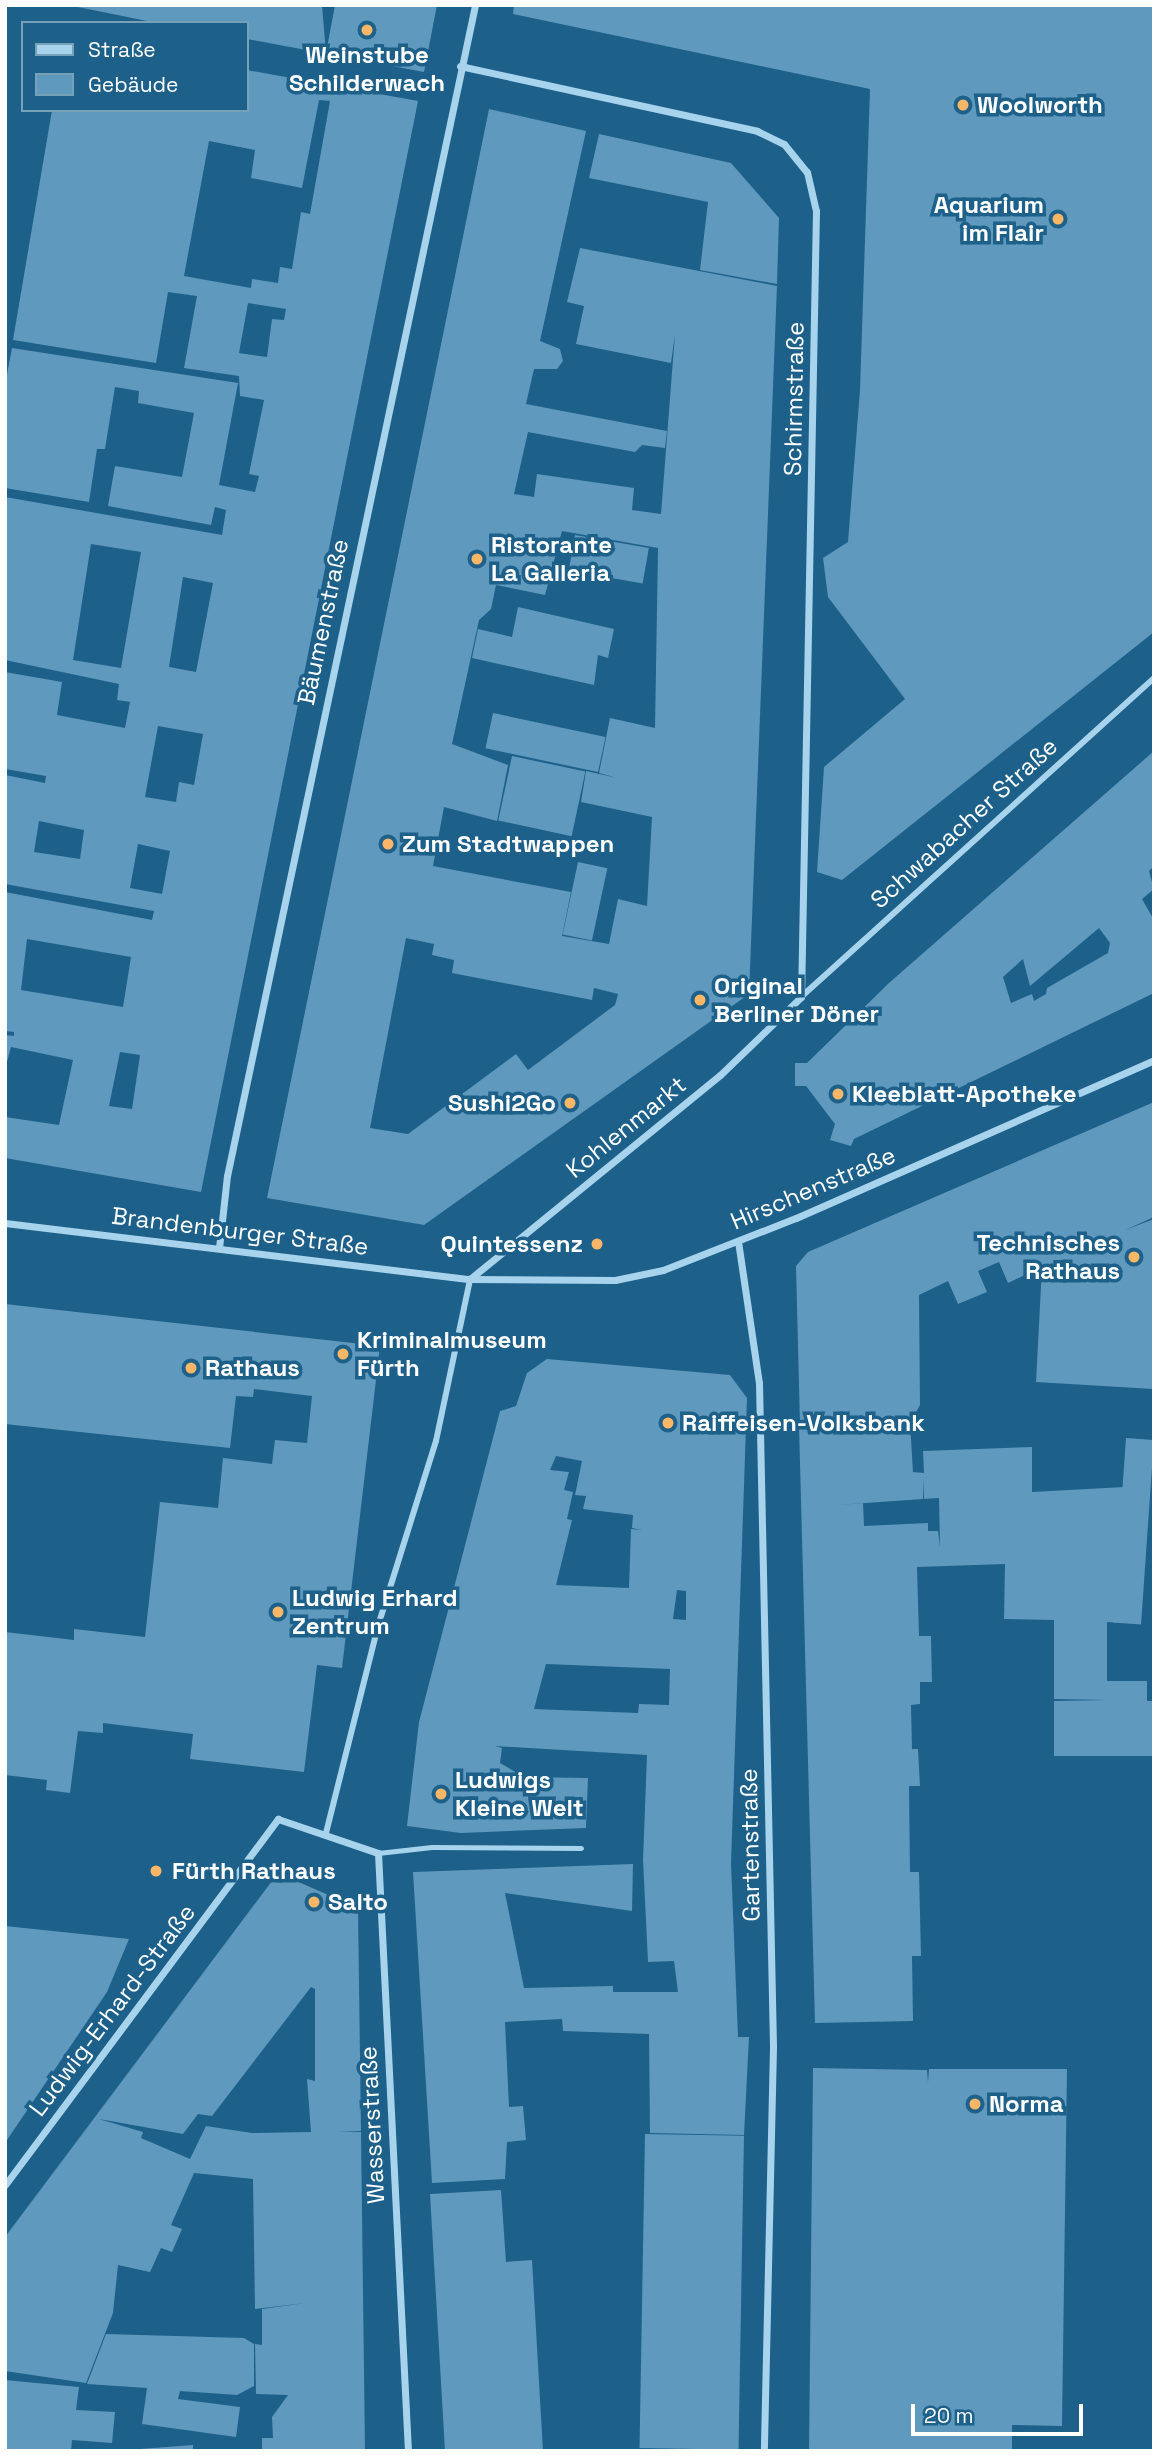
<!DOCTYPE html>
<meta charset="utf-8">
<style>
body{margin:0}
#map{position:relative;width:1159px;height:2456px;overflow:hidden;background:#1d608a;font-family:"Space Grotesk",sans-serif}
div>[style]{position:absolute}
.building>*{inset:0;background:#5f99bd;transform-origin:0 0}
.service>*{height:5px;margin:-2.5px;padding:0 2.5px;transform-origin:2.5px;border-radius:2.5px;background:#a8d3ec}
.pedestrian>*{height:6px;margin:-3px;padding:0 3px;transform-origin:3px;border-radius:3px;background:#a8d3ec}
.minor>*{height:7px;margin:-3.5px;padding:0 3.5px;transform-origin:3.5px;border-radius:3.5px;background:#a8d3ec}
.dots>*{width:19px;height:19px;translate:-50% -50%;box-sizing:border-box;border:4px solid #1d608a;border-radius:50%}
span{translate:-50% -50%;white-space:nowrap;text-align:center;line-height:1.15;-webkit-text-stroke:7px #1d608a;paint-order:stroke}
.poi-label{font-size:24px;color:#fff;font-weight:700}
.left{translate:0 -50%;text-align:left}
.right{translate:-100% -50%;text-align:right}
.street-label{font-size:24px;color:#fff}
.frame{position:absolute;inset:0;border:7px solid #fff;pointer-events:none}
.legend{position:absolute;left:21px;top:21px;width:228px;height:91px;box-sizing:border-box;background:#1d608a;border:2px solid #77a0b9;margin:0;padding:9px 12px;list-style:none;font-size:21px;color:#fff}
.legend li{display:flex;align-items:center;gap:14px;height:35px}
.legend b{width:35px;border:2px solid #77a0b9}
.scale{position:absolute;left:911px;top:2404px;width:172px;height:32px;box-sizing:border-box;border:4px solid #fff;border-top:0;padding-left:9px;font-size:21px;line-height:24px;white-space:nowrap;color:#fff;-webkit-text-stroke:5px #1d608a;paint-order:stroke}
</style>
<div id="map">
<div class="building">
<div style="clip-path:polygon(68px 5px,322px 5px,326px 53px,335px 5px,437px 5px,424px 72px,247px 39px,247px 23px,157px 23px)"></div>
<div style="clip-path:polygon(514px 5px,1154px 5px,1154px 632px,842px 880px,817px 872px,824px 767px,905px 699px,828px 597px,823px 558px,848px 542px,860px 390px,870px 89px,513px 14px)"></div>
<div style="clip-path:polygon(evenodd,247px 70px,418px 101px,201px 1192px,5px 1158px,5px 1117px,59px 1125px,73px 1060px,11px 1047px,5px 1069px,5px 1035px,14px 1036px,14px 1032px,5px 1031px,5px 892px,152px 920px,154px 911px,5px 884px,5px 775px,45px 783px,46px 776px,5px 769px,5px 672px,62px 682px,57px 715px,125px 728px,130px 702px,117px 700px,119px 684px,5px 660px,5px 497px,222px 535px,226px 510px,215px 507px,211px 525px,108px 506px,115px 466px,182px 477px,194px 413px,138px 403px,139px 391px,115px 387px,105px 449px,97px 449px,89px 502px,5px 488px,5px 385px,12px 348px,238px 383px,219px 485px,255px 492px,259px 476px,249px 474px,264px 400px,240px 396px,239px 376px,184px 368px,197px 296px,168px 292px,156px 363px,13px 340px,52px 110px,247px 110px,247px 70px,319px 100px,330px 101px,310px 214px,301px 212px,292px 269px,280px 267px,278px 283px,252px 279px,251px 288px,184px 276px,209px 141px,255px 150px,251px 178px,302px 188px,319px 100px,247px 70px,248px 303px,286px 309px,284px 320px,272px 319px,267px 357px,239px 353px,248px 303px,247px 70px,91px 544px,141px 552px,121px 668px,73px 660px,91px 544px,247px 70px,183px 577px,213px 583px,196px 672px,169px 667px,183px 577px,247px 70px,158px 726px,203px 734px,194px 785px,179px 782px,176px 802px,145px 797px,158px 726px,247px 70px,39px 821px,84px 830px,80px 859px,34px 852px,39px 821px,247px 70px,138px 844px,170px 851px,162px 894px,130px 888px,138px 844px,247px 70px,27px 939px,131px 957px,123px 1007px,21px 990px,27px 939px,247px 70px,120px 1052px,140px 1055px,132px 1109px,109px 1106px,120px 1052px)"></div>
<div style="clip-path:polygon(evenodd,489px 109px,586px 131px,540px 341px,560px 349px,563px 361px,557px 369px,534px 369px,526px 404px,667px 431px,665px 448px,642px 445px,635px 452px,528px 432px,514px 494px,534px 497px,537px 474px,634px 488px,632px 510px,661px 514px,675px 334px,671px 363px,576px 344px,584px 306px,567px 302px,580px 248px,777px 286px,749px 994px,424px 1225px,267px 1198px,489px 109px,562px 531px,658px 548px,655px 728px,610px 718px,599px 773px,617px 778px,586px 771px,581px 802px,652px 817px,647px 906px,618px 899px,609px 944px,562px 936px,571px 892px,433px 866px,444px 807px,497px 821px,508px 765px,452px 744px,479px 620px,491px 609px,496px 585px,545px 595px,562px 531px,489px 109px,406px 938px,434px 944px,432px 955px,454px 960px,452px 973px,592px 1000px,594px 988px,618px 994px,615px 1005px,528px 1070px,516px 1054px,408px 1134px,370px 1128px,406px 938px)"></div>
<div style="clip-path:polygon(599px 134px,731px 163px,779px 218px,777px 284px,700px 270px,708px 202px,589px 178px)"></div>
<div style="left:575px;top:535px;width:75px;height:36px;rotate:10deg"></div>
<div style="clip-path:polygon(518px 607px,614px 629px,608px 658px,598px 655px,594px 685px,472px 658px,478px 629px,512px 637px)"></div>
<div style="left:493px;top:713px;width:115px;height:36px;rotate:12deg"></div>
<div style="clip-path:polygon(evenodd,1154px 751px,1154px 866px,1149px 871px,1154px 889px,1142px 899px,1154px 920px,1154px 993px,854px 1139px,851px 1146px,830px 1140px,835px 1124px,806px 1086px,795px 1086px,795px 1063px,807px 1063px,889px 983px,1154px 751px,1099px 928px,1110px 943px,1108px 953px,1047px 988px,1046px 994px,1034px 1001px,1032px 994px,1011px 1003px,1003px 977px,1023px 959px,1030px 986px,1099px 928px)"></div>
<div style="left:512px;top:756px;width:75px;height:66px;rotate:12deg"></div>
<div style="left:578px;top:862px;width:30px;height:74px;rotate:12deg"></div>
<div style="clip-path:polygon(evenodd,1154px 1102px,1154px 1217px,1125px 1230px,1154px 1219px,1153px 1389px,1036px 1382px,1042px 1267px,1008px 1283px,999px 1262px,978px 1271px,987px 1292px,958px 1304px,948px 1281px,919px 1295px,920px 1405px,910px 1423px,913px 1472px,924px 1473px,923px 1451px,1032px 1447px,1032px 1492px,1124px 1487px,1122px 1623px,1107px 1622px,1107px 1681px,1147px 1681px,1147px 1701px,1154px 1701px,1154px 1756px,1054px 1756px,1054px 1701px,1107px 1700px,1054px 1699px,1054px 1620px,1004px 1619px,1005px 1564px,917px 1567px,919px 1636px,931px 1636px,932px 1682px,920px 1682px,920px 1704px,911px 1705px,912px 1749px,918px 1749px,920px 1786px,909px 1786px,910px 1872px,919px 1872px,921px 1956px,912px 1956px,913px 2021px,815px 2023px,799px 1426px,813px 1425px,800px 1425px,796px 1266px,808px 1252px,1154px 1102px,924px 1478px,924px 1499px,939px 1498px,940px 1547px,938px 1531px,928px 1531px,928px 1523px,864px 1526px,863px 1503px,837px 1505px,923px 1499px,924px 1478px)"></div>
<div style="clip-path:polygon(5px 1304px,380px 1346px,342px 1668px,317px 1665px,304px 1772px,190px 1759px,193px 1734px,103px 1723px,103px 1733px,78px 1731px,70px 1793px,46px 1790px,47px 1780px,5px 1775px,5px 1632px,74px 1640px,74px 1629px,145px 1637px,160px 1502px,218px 1508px,223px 1458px,272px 1464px,275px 1440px,307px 1443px,312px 1396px,254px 1389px,253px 1397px,236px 1396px,230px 1448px,5px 1424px)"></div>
<div style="clip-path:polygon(evenodd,547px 1359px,730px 1375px,747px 1398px,731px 1863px,738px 2037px,749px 2037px,744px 2135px,650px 2133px,649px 2034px,563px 2031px,562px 2019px,505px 2022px,509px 2107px,523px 2106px,526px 2140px,507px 2142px,505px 2179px,432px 2183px,413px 1872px,633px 1864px,632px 1911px,505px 1893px,524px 1988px,613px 1986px,613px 1992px,678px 1992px,674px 1961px,648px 1962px,643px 1860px,647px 1755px,495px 1746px,502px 1748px,500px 1763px,524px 1777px,588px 1778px,586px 1828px,461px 1833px,407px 1826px,419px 1722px,500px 1411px,516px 1406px,527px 1373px,547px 1359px,556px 1456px,582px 1461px,575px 1495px,586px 1496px,583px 1509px,633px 1515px,632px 1528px,642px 1530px,631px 1529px,629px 1588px,556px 1585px,572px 1520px,567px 1519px,573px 1492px,564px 1490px,569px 1472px,550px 1470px,556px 1456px,547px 1359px,677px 1590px,686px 1591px,686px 1620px,673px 1619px,677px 1590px,547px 1359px,546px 1664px,670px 1669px,669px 1705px,639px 1704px,638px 1713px,534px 1709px,546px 1664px)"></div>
<div style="left:1126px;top:1438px;width:28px;height:185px;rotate:4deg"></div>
<div style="clip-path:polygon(evenodd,278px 1873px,358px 1908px,361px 2131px,339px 2132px,361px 2132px,365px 2451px,262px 2451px,262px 2438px,273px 2438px,272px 2417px,288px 2395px,256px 2394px,255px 2344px,262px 2345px,262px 2309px,305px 2303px,255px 2309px,253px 2179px,194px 2173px,171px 2225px,182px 2229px,172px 2252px,161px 2248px,150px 2272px,118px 2265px,113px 2313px,86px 2383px,5px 2371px,5px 2237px,278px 1873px,311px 1987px,315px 1989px,315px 2081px,307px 2079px,311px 2132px,252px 2133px,206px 2126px,190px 2159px,141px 2138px,143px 2132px,99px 2119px,183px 2134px,198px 2114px,212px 2116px,311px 1987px)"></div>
<div style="clip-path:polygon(5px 1926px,129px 1939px,107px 1992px,5px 2143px)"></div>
<div style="clip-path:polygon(813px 2068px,927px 2070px,928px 2082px,929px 2069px,1067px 2069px,1062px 2426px,1012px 2425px,1012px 2451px,809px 2451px)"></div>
<div style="left:645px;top:2134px;width:99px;height:314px;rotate:1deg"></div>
<div style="clip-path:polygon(501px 2190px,506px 2262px,532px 2260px,543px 2451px,445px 2451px,430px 2194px)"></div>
<div style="clip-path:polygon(106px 2334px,244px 2338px,254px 2344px,254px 2386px,237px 2395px,180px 2391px,178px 2399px,240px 2407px,236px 2437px,142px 2424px,147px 2388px,87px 2384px)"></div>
<div style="clip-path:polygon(5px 2380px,79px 2387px,76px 2410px,115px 2412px,112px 2443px,72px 2440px,71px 2451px,5px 2451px)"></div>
<div style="clip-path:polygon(193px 2445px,193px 2451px,140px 2451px,140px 2449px)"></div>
</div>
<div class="service">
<div style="left:378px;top:1853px;width:54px;rotate:-6.3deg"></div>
<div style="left:432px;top:1847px;width:149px;rotate:0.4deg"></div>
</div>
<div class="pedestrian">
<div style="left:801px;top:997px;width:476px;rotate:-42.1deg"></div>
<div style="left:326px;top:1833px;width:213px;rotate:-75.9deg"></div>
<div style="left:378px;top:1626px;width:194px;rotate:-72.6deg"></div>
<div style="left:436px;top:1441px;width:166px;rotate:-78.1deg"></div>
</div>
<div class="minor">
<div style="left:460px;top:66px;width:304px;rotate:12.3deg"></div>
<div style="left:757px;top:131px;width:30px;rotate:26deg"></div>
<div style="left:784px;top:144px;width:36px;rotate:51deg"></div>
<div style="left:807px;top:172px;width:40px;rotate:77deg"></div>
<div style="left:816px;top:211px;width:786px;rotate:91.09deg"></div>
<div style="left:801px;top:997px;width:112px;rotate:136.1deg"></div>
<div style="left:720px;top:1075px;width:323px;rotate:140.8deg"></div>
<div style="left:5px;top:1223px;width:468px;rotate:6.9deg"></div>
<div style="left:470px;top:1279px;width:145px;rotate:0.4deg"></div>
<div style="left:615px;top:1280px;width:49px;rotate:-11.8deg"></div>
<div style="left:663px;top:1270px;width:143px;rotate:-21.4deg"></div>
<div style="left:796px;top:1218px;width:391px;rotate:-23.8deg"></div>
<div style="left:738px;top:1241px;width:144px;rotate:81.6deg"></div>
<div style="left:759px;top:1383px;width:664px;rotate:88.79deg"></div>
<div style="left:773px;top:2047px;width:404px;rotate:91.3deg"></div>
<div style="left:219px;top:1248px;width:72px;rotate:-83.7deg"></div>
<div style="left:227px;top:1176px;width:1197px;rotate:-78.04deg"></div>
<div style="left:5px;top:2185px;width:457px;rotate:-53.3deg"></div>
<div style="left:278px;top:1819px;width:106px;rotate:18.8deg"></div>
<div style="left:378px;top:1853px;width:599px;rotate:87.13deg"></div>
</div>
<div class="dots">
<div style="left:367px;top:30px;background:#fcb667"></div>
<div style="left:963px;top:105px;background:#fcb667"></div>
<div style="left:1058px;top:219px;background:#fcb667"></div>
<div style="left:477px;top:559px;background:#fcb667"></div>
<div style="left:388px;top:844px;background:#fcb667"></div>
<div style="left:700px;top:1000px;background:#fcb667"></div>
<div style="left:838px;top:1094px;background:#fcb667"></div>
<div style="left:570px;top:1103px;background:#fcb667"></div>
<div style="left:597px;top:1244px;background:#fcb667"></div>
<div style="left:1134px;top:1257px;background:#fcb667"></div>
<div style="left:343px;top:1354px;background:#fcb667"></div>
<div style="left:191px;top:1368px;background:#fcb667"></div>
<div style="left:668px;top:1423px;background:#fcb667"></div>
<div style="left:278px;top:1612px;background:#fcb667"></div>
<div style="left:441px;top:1794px;background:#fcb667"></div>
<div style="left:156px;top:1871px;background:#fcb667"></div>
<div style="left:314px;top:1902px;background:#fcb667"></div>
<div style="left:975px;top:2104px;background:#fcb667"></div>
</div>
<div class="poi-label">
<span style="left:367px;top:69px">Weinstube<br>Schilderwach</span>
<span class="left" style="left:977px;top:105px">Woolworth</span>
<span class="right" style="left:1044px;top:219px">Aquarium<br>im Flair</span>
<span class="left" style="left:491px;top:559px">Ristorante<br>La Galleria</span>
<span class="left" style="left:402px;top:844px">Zum Stadtwappen</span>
<span class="left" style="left:714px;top:1000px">Original<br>Berliner Döner</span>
<span class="left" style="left:852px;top:1094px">Kleeblatt-Apotheke</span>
<span class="right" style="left:556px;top:1103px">Sushi2Go</span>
<span class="right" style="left:1120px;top:1257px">Technisches<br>Rathaus</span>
<span class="right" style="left:583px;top:1244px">Quintessenz</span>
<span class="left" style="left:357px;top:1354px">Kriminalmuseum<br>Fürth</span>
<span class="left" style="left:205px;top:1368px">Rathaus</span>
<span class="left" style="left:682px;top:1423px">Raiffeisen-Volksbank</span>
<span class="left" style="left:292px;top:1612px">Ludwig Erhard<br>Zentrum</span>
<span class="left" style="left:455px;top:1794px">Ludwigs<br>Kleine Welt</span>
<span class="left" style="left:172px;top:1871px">Fürth Rathaus</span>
<span class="left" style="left:328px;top:1902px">Salto</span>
<span class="left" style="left:989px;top:2104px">Norma</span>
</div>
<div class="street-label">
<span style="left:794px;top:399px;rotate:-89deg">Schirmstraße</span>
<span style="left:323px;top:622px;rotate:-78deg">Bäumenstraße</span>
<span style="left:964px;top:823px;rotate:-42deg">Schwabacher Straße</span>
<span style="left:626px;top:1127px;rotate:-39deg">Kohlenmarkt</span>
<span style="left:813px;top:1188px;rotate:-23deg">Hirschenstraße</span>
<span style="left:240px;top:1231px;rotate:7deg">Brandenburger Straße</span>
<span style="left:750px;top:1845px;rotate:-91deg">Gartenstraße</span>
<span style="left:112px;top:2010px;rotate:-53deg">Ludwig-Erhard-Straße</span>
<span style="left:372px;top:2125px;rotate:-93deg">Wasserstraße</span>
</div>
<div class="frame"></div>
<ul class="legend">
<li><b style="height:9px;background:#a8d3ec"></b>Straße</li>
<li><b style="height:19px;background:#5f99bd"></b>Gebäude</li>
</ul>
<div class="scale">20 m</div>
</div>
